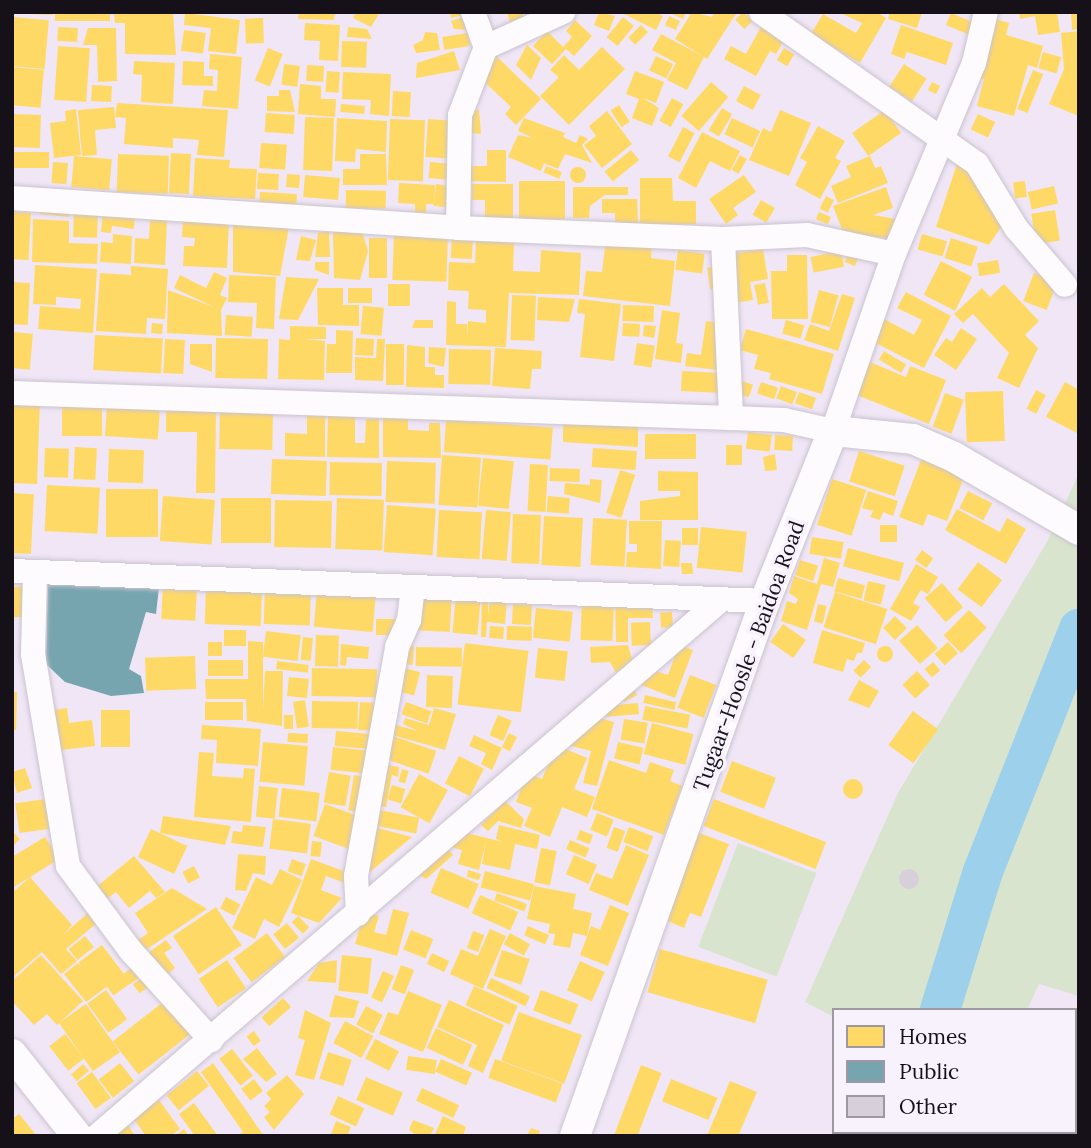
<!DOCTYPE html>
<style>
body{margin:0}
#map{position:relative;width:1091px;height:1148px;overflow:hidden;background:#f0e6f6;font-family:Lora,serif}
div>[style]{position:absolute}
.green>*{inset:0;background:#d9e4ce;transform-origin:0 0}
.homes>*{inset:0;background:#ffd966;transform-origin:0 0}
.round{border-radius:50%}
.public>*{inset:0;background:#76a5af}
.river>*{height:40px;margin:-20px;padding:0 20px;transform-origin:20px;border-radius:20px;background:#9cd0eb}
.building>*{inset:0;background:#d7cfda}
.roads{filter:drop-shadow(0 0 2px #cac3cf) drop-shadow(0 0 2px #cac3cf)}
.minor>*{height:24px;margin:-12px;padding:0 12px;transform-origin:12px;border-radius:12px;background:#fdfbfe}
.major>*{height:30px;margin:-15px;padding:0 15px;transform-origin:15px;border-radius:15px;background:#fdfbfe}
span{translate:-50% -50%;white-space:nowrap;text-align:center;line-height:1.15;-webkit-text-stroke:7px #f8f2fd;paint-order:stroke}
.street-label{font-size:21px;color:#161019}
.frame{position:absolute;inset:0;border:14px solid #161019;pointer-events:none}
.legend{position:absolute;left:832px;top:1008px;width:245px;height:126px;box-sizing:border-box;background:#f8f2fd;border:2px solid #9e98a2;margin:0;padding:9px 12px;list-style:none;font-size:21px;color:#161019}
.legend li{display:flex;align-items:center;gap:14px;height:35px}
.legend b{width:35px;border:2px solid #9e98a2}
</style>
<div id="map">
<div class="green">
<div style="clip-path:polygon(1079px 473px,1079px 996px,1039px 984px,1027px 1010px,834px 1010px,834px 1017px,805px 1002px,898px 793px,1048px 540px)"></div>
<div style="left:738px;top:843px;width:84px;height:111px;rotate:21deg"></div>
<div style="clip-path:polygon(834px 1129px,834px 1132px,969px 1132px,831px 1136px)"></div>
</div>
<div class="homes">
<div style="clip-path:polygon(29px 12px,52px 12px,52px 15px,29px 14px)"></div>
<div style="left:55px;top:12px;width:55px;height:9px"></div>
<div style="clip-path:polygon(114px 12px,173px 12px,176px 55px,125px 54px,125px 23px,115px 23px)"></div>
<div style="clip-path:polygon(299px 12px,335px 12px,334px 20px,298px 19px)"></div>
<div style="clip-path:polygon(356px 12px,380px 12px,371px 27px,353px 18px)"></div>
<div style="clip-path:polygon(450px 12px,469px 12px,470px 13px,451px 18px)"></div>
<div style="clip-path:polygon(507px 12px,522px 12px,525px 23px,511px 27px)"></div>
<div style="clip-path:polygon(599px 12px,615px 16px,609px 31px,594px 25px)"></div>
<div style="clip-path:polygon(620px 12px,655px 12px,663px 16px,656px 30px)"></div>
<div style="clip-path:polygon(668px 12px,686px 12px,683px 19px)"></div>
<div style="clip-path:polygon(692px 12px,712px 17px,715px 12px,737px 12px,707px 59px,675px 39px)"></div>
<div style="left:743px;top:12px;width:13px;height:11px;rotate:45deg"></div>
<div style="clip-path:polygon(838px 12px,877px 12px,886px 18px,860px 63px,811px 34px,823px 14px,856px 33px,862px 23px)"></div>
<div style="clip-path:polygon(890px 12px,922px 12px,917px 28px,888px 19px)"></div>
<div style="clip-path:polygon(1019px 12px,1057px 12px,1060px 32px,1038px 35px,1035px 16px,1020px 19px)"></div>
<div style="clip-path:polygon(1071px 12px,1079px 12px,1079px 29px,1072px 30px)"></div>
<div style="clip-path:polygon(185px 13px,240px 20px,236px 54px,208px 51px,211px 28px,184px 25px)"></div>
<div style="left:951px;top:13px;width:25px;height:13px;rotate:23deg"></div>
<div style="clip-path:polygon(468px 16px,473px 30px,454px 29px,451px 21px)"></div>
<div style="left:669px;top:16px;width:12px;height:10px;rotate:24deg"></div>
<div style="left:12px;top:17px;width:37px;height:49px;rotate:5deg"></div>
<div style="left:623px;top:17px;width:14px;height:26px;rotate:39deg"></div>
<div style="left:263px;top:18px;width:25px;height:18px;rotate:88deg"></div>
<div style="clip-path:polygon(995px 19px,1009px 23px,1006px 35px,1043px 46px,1037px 68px,1028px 65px,1014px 116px,977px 106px,984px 79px,975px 77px)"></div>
<div style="clip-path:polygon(575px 20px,592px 36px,574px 56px,566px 49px,552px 64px,533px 46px,547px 31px,563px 47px,572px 37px,566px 31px)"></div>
<div style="clip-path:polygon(305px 23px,340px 25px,338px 61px,319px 60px,320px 41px,304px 40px)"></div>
<div style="left:641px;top:25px;width:10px;height:18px;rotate:45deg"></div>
<div style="clip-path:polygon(901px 25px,953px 43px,946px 65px,907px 52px,904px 59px,891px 54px)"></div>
<div style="left:58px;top:27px;width:20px;height:14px;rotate:3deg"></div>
<div style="clip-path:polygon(348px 27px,367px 29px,372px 39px,347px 37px)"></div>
<div style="clip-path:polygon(761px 27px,784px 40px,776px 54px,770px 51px,756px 76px,724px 59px,731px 46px,746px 54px)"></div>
<div style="clip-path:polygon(88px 28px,116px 28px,117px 81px,98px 82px,97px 45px,83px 45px)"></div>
<div style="left:184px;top:30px;width:22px;height:21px;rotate:8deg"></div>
<div style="clip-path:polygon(1079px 31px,1079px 116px,1049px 104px,1064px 69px,1061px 33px)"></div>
<div style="clip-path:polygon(425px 32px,437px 33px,440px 50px,416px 53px,413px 45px,423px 40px)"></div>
<div style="left:468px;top:33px;width:13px;height:26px;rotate:81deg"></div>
<div style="clip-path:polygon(661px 34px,704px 57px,687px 90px,667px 80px,676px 63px,652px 50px)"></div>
<div style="left:342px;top:41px;width:25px;height:26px;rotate:2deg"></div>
<div style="clip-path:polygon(527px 45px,541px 58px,531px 80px,516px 65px)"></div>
<div style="left:58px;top:46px;width:32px;height:54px;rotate:4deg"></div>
<div style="clip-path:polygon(602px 47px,625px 69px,569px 125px,540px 96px,559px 77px,550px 70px,564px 55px,579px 70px)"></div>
<div style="left:268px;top:48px;width:16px;height:35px;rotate:22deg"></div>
<div style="left:784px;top:48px;width:12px;height:14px;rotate:31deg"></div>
<div style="clip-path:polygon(454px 51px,460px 70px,416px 78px,417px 63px)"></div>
<div style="left:1043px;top:52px;width:19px;height:17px;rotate:16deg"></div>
<div style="clip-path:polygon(210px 54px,242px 57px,238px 109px,202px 106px,204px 90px,217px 91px,218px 70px,209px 69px)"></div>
<div style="clip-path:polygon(495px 55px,541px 99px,516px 125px,505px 114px,511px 107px,476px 74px)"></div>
<div style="left:656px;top:56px;width:19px;height:16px;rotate:25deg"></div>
<div style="clip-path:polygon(134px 61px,175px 63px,173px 104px,141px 102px,142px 75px,133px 74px)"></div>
<div style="clip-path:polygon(183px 61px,204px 62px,204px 76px,213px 76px,213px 86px,182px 85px)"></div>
<div style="left:284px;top:64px;width:16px;height:21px;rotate:7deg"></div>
<div style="left:904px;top:64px;width:27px;height:27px;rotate:33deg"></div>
<div style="left:307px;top:65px;width:17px;height:16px;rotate:3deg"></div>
<div style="left:12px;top:67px;width:32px;height:38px;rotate:5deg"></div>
<div style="left:1033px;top:70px;width:11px;height:42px;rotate:22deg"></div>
<div style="left:327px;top:71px;width:13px;height:21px;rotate:4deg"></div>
<div style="clip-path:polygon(635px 71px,664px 82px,656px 103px,643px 98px,659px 108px,652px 126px,632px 118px,639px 99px,626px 94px)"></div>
<div style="clip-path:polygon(343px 72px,391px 74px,389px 116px,370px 114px,371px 100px,342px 99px)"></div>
<div style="left:711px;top:82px;width:23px;height:45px;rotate:41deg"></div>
<div style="left:932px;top:82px;width:9px;height:9px;rotate:27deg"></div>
<div style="clip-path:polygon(300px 84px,321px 86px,321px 99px,336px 99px,335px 117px,298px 114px)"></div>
<div style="left:92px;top:85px;width:20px;height:16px;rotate:3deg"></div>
<div style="left:744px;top:86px;width:19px;height:17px;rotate:28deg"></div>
<div style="clip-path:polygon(279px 90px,290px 90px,295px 112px,267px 111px,267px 96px,279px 96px)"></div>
<div style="left:393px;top:91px;width:18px;height:25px;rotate:3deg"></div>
<div style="left:672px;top:98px;width:13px;height:26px;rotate:29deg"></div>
<div style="clip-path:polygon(117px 103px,228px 110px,224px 157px,197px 155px,199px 140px,173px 138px,173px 148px,124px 144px,126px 118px,115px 117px)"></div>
<div style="left:341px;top:104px;width:24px;height:8px;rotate:5deg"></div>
<div style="left:619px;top:105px;width:20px;height:10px;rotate:57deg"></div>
<div style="clip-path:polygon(114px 107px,116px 128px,95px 130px,97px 155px,82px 156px,78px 110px)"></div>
<div style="clip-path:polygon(467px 108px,479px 110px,481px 134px,464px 132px)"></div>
<div style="left:722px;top:108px;width:12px;height:26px;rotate:31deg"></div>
<div style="clip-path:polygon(76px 109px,81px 155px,54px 158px,50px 123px,66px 121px,65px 111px)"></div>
<div style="clip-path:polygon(780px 110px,811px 123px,789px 176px,749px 160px,763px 128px,771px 132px)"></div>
<div style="left:885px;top:110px;width:28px;height:40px;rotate:55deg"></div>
<div style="clip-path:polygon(607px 111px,632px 144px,602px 168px,584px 145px,596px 136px,589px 126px)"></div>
<div style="left:266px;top:113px;width:29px;height:19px;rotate:4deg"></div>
<div style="left:12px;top:114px;width:29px;height:33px;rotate:2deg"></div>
<div style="left:978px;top:114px;width:19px;height:17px;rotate:25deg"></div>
<div style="left:305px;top:117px;width:29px;height:53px;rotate:2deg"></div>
<div style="clip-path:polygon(337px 118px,387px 121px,386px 152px,356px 149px,355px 162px,335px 161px)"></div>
<div style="clip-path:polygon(524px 118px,565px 133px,563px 137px,576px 143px,580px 135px,588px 139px,582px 145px,592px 163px,565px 154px,558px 169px,544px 163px,541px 171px,508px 157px,518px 135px,533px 138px,518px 131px)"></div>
<div style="left:732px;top:118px;width:31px;height:18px;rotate:25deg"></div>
<div style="left:390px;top:119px;width:35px;height:61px;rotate:2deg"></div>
<div style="left:428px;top:119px;width:28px;height:38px;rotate:4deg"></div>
<div style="clip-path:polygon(818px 126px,845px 141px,835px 158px,841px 161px,820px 199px,795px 185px,807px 162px,800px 158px)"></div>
<div style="left:683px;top:127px;width:13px;height:33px;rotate:27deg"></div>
<div style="clip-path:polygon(702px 132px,740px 151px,730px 171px,710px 161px,696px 188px,678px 178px)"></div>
<div style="left:261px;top:143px;width:26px;height:25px;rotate:4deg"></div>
<div style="clip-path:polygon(487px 150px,506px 150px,506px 182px,468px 181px,468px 166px,487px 166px)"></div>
<div style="left:631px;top:150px;width:13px;height:34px;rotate:51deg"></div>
<div style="left:12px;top:152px;width:37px;height:16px"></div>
<div style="left:171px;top:153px;width:20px;height:40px;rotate:3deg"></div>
<div style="left:118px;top:154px;width:51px;height:38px;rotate:2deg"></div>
<div style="clip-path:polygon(360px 154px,386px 154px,387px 185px,343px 185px,343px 169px,360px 169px)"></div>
<div style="left:740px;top:155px;width:8px;height:17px;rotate:30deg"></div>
<div style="left:74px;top:156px;width:38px;height:31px;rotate:5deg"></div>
<div style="clip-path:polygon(870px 156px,875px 168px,881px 166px,888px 183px,838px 203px,831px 186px,851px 177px,846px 166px)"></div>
<div style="clip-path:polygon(195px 158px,230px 160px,229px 168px,257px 169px,255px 199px,193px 196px)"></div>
<div style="left:53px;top:162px;width:15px;height:21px;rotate:4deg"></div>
<div style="left:430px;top:162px;width:23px;height:16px;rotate:5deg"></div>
<div style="clip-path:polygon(957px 164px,975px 170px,1005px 221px,989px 245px,936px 227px)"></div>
<div style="left:546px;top:166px;width:17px;height:7px;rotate:21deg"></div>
<div class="round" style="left:570px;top:167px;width:16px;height:16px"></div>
<div style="left:258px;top:173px;width:21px;height:16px;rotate:3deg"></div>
<div style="left:287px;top:174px;width:13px;height:13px;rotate:4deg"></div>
<div style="left:305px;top:175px;width:35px;height:22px;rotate:5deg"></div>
<div style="clip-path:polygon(744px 175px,756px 192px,733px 208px,738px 215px,726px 224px,709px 199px)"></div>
<div style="clip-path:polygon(640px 178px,672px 178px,673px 201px,696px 201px,696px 224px,640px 224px)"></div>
<div style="left:519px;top:181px;width:46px;height:38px"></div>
<div style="left:1025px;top:181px;width:16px;height:12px;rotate:83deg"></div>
<div style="clip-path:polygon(399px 183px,435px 185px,434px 204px,426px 204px,426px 213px,415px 213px,415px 204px,398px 203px)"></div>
<div style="left:436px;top:184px;width:16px;height:22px;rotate:7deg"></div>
<div style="clip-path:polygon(472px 184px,513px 184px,513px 219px,485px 219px,485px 200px,472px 200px)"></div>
<div style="left:1054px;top:186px;width:18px;height:27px;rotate:77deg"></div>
<div style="clip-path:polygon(573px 187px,628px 187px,628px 195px,605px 195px,590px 206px,589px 218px,573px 218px)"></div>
<div style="clip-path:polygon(886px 187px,893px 208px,873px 215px,896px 219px,893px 239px,843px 232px,833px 206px)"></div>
<div style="left:346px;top:190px;width:40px;height:18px;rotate:1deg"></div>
<div style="left:260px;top:192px;width:37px;height:10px;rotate:3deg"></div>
<div style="left:826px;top:196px;width:9px;height:14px;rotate:27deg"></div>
<div style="clip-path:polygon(602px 199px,637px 199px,638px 224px,615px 224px,615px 213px,602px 213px)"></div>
<div style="left:761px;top:200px;width:16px;height:17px;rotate:30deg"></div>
<div style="clip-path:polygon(41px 207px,69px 211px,69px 217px,40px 214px)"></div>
<div style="left:1055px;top:210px;width:31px;height:24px;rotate:81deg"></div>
<div style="left:74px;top:211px;width:24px;height:26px;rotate:2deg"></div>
<div style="clip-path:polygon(103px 211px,135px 214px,134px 229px,112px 226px,111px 233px,101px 232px)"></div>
<div style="left:12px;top:212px;width:19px;height:47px;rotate:3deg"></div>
<div style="left:819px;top:212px;width:13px;height:8px;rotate:23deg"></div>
<div style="clip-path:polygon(183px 216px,229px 218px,227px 268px,183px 266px,184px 246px,194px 246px,195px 238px,182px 237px)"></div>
<div style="clip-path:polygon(33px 219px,69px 221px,69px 243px,98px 244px,97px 264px,32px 262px)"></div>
<div style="clip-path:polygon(150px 219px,167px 220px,165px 265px,134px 263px,135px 238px,149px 239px)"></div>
<div style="clip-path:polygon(233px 224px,289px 227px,280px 276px,233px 272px)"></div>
<div style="clip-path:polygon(329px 231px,330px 257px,315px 257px,318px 233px)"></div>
<div style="clip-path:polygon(333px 231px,362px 231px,368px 251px,360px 280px,334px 278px)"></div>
<div style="left:394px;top:233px;width:54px;height:47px;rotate:2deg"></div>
<div style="clip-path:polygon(113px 234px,132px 236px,131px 264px,100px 262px,101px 242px,113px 243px)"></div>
<div style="left:922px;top:234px;width:26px;height:16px;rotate:16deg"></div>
<div style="left:452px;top:235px;width:21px;height:23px;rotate:3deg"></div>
<div style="clip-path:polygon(301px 236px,316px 240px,310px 261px,296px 260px)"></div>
<div style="left:369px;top:238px;width:18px;height:40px"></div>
<div style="left:951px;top:238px;width:28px;height:21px;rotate:18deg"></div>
<div style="clip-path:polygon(606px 239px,652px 245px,651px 258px,675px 261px,670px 306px,583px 296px,586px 271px,602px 272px)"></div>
<div style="clip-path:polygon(476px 241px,514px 243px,513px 271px,540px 272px,541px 250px,581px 253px,579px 295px,509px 293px,506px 347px,446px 345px,447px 301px,456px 302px,456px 324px,467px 324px,467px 337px,468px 321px,486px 323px,486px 310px,468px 309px,469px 291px,448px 290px,449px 262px,475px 263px)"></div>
<div style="clip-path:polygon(763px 249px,768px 279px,750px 282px,753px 300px,734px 303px,726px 255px)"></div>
<div style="left:850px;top:249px;width:11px;height:14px;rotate:22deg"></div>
<div style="left:678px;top:250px;width:27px;height:20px;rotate:8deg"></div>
<div style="left:841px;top:251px;width:16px;height:31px;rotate:79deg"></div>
<div style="clip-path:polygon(787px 255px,807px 255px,808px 319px,772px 319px,771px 271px,787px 271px)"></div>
<div style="left:998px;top:260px;width:13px;height:21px;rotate:81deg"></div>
<div style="left:941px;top:261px;width:35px;height:38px;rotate:27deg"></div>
<div style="clip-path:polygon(315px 262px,329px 262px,329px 275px,315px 270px)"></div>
<div style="clip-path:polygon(35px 265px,97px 269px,93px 333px,38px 329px,40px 306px,80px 309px,81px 299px,56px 297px,56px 305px,33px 304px)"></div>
<div style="clip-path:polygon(131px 266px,168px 269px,165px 319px,147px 318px,146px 334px,96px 331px,100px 273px,131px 275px)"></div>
<div style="left:720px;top:266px;width:22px;height:13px;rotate:82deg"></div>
<div style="clip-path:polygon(214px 272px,227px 278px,220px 295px,227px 298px,221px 310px,222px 336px,167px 333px,168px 290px,214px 307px,174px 288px,180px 275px,206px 288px)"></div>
<div style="left:1034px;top:273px;width:25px;height:30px;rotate:21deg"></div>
<div style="clip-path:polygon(229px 275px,276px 277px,274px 329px,256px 328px,257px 303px,228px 302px)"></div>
<div style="clip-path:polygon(286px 277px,319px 279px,298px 320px,279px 319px)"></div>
<div style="left:12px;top:282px;width:18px;height:42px;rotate:3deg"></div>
<div style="left:765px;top:283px;width:20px;height:11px;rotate:79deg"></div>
<div style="left:410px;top:284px;width:22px;height:22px;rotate:90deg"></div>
<div style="clip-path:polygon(1004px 284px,1039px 321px,1025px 335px,1038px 348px,1019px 388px,997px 378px,1009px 353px,973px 314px,963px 323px,954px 314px,982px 288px,990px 297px)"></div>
<div style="clip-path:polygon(317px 288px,343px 288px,343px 305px,359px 305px,359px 326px,318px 325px)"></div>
<div style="left:372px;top:288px;width:15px;height:24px;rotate:90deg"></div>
<div style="left:819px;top:290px;width:20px;height:33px;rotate:15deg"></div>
<div style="clip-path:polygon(906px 292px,951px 316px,924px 368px,872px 341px,884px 319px,914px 335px,922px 320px,897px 308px)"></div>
<div style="clip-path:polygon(842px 294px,855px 298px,838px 351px,804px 340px,810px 324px,829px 331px)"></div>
<div style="left:512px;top:295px;width:24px;height:45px;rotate:2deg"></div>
<div style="clip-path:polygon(538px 297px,575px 299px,569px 322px,537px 320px)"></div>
<div style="clip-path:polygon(579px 299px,621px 304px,614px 361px,580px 357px,585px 314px,577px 313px)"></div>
<div style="left:623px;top:305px;width:31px;height:16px;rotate:2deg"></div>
<div style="left:363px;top:306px;width:21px;height:28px;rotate:5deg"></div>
<div style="clip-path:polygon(662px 310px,680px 313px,676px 343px,683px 344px,681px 363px,655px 359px)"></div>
<div style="left:226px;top:315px;width:27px;height:20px;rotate:4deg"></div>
<div style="clip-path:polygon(415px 320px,433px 320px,433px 328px,412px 328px)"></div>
<div style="left:786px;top:320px;width:19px;height:14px;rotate:16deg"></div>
<div style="clip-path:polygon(706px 321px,723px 324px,717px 370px,685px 366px,687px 353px,701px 355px)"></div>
<div style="left:152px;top:323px;width:11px;height:10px;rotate:5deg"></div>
<div style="left:623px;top:323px;width:17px;height:13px;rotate:3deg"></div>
<div style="clip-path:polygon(644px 325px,656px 326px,654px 338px,643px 336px)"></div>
<div style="clip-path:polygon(290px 326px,326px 327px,326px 339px,305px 339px,325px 341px,324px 380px,278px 379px,279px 339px,290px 340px)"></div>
<div style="clip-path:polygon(961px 328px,977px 339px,956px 370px,934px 355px,946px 338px,952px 342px)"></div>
<div style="clip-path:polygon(746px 329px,834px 354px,822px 394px,769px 379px,771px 373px,754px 369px,758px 355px,740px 350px)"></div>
<div style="clip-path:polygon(336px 330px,353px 331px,352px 373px,326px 373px,327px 344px,336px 344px)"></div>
<div style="left:12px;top:332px;width:21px;height:36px;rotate:5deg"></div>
<div style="left:95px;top:335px;width:68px;height:35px;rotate:3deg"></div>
<div style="left:216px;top:338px;width:52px;height:40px;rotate:1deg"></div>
<div style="left:356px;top:338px;width:18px;height:17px;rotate:3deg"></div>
<div style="left:165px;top:339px;width:20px;height:34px;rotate:3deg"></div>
<div style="clip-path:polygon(377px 339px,385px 339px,383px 381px,355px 380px,355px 357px,376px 358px)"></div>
<div style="left:637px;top:343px;width:18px;height:22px;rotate:9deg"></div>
<div style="clip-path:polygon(190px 344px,212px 344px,212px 372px,190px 364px)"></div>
<div style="left:386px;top:344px;width:18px;height:41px"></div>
<div style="clip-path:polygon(407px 345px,425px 347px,425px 367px,435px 367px,435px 375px,444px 375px,444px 388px,406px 387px)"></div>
<div style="clip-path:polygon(429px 347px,446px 348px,444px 367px,428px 363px)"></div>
<div style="clip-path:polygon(495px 348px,542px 351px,541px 369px,532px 369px,530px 389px,492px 386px)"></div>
<div style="left:449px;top:349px;width:42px;height:35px;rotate:1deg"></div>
<div style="left:884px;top:351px;width:26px;height:10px;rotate:31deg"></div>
<div style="clip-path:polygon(870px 362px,906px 377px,910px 366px,946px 380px,929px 424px,857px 395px)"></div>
<div style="left:682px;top:371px;width:40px;height:20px;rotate:3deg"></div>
<div style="left:736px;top:379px;width:18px;height:13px;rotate:19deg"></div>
<div style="left:761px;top:382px;width:18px;height:12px;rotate:19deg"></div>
<div style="clip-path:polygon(1065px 382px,1079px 390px,1079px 434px,1046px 417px)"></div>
<div style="left:781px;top:386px;width:17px;height:13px;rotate:21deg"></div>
<div style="left:1036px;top:390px;width:11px;height:21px;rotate:27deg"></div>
<div style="left:1003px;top:391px;width:50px;height:38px;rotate:88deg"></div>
<div style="left:799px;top:392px;width:18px;height:12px;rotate:19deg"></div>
<div style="left:945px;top:393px;width:20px;height:36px;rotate:20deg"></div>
<div style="left:12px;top:398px;width:28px;height:85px;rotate:2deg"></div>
<div style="left:62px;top:402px;width:40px;height:34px"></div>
<div style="left:107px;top:406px;width:53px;height:30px;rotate:4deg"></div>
<div style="clip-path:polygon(166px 408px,216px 409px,215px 493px,196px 493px,197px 432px,166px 432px)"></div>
<div style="left:220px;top:409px;width:53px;height:40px;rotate:1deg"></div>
<div style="clip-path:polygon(325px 414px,325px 457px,285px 456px,285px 433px,307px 434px,307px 415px)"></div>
<div style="clip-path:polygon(383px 414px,408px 414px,408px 430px,429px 431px,429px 423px,440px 423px,441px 458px,383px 457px)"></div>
<div style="clip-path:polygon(328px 415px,355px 415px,355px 443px,365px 443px,366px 419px,379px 419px,379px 458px,327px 457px)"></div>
<div style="left:446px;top:420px;width:107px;height:32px;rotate:4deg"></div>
<div style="clip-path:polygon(563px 424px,638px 425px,638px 447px,563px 442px)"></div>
<div style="left:748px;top:432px;width:24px;height:17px;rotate:7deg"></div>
<div style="left:696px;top:434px;width:25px;height:51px;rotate:90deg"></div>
<div style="left:775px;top:435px;width:18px;height:15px;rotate:3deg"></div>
<div style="left:726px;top:445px;width:16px;height:20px"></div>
<div style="left:75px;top:447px;width:22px;height:32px;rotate:3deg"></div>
<div style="left:45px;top:448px;width:24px;height:29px;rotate:2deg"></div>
<div style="left:593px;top:448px;width:44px;height:19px;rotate:4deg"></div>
<div style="left:109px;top:449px;width:35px;height:33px;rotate:2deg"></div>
<div style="left:859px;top:451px;width:48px;height:32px;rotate:18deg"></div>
<div style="clip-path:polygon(775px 454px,777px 470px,765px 471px,763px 457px)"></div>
<div style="left:442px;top:455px;width:39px;height:50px;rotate:4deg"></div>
<div style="clip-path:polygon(923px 455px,966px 472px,947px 521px,928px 514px,923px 526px,899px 517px)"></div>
<div style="left:483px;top:458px;width:31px;height:48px;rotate:6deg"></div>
<div style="left:272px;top:459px;width:55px;height:35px;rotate:2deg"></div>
<div style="left:387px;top:461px;width:49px;height:41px;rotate:2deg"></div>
<div style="left:330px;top:462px;width:52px;height:33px;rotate:1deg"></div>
<div style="left:530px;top:464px;width:18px;height:47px;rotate:3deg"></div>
<div style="left:550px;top:468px;width:30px;height:13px;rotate:2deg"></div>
<div style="left:620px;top:470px;width:16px;height:45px;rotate:18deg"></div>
<div style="clip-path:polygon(658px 471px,698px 472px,698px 520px,640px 520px,640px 501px,680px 496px,680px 491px,658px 491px)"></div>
<div style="clip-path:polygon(590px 479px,602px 480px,600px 503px,564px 494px,565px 483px,590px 485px)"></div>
<div style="left:832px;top:479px;width:36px;height:48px;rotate:18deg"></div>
<div style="left:47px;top:485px;width:53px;height:46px;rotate:3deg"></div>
<div style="left:158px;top:489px;width:48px;height:52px;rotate:90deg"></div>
<div style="clip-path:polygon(868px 491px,898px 501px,893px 516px,883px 512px,880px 520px,870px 517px,873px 511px,862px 508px)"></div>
<div style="left:968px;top:491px;width:27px;height:19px;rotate:27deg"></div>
<div style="left:12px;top:493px;width:22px;height:60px;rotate:3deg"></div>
<div style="left:163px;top:496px;width:52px;height:45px;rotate:4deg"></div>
<div style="left:548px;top:496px;width:22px;height:16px;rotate:5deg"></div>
<div style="left:221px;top:498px;width:50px;height:45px"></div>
<div style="left:337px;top:498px;width:47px;height:51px;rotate:2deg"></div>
<div style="left:275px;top:500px;width:57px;height:47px;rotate:1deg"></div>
<div style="left:387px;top:505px;width:49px;height:47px;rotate:4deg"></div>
<div style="clip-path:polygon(957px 509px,1000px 532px,1007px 518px,1026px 529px,1006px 564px,945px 530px)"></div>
<div style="left:439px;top:510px;width:43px;height:47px;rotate:3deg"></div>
<div style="left:486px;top:510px;width:25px;height:49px;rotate:5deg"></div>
<div style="left:513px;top:514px;width:28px;height:49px;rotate:2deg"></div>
<div style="left:544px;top:516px;width:39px;height:49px;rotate:3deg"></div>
<div style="left:593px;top:518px;width:34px;height:47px;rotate:3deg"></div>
<div style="clip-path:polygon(629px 521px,662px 521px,661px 569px,626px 567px,627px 552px,637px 552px,637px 544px,629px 544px)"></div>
<div style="left:880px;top:525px;width:17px;height:17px"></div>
<div style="left:701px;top:527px;width:46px;height:41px;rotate:6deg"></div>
<div style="left:682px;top:528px;width:16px;height:17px"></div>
<div style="left:812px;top:537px;width:32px;height:17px;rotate:9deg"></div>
<div style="left:665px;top:540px;width:16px;height:26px;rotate:4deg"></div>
<div style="left:848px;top:548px;width:58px;height:19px;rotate:15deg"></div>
<div style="left:922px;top:550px;width:14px;height:12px;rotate:36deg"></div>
<div style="clip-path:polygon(824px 558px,840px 563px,833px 587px,821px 584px,807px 630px,781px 621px,787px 601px,796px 604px,798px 599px,789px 593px,794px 576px,817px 584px)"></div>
<div style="left:800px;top:560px;width:19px;height:16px;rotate:18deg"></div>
<div style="left:978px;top:562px;width:30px;height:34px;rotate:37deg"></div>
<div style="clip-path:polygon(681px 563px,692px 563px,693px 574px,682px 574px)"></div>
<div style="clip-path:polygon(916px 564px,938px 577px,928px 594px,921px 590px,913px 603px,920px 607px,911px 621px,890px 609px)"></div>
<div style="left:838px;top:578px;width:28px;height:14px;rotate:15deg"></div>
<div style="left:868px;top:581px;width:18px;height:20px;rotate:13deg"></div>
<div style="left:942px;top:583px;width:32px;height:23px;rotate:49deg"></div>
<div style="left:163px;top:586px;width:34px;height:33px;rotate:3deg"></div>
<div style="left:12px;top:587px;width:13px;height:30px"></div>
<div style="left:206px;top:588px;width:56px;height:36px;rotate:2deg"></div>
<div style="left:265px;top:588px;width:46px;height:36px;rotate:2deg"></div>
<div style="left:317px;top:590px;width:59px;height:37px;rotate:5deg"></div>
<div style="left:415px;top:590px;width:37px;height:40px;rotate:3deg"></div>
<div style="left:835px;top:592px;width:55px;height:37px;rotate:18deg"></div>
<div style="left:456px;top:593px;width:25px;height:40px;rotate:5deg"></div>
<div style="clip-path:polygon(490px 597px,507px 599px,505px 624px,487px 622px,486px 637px,481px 637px,482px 599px,488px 599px,488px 616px)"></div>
<div style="left:582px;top:597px;width:32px;height:43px;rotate:2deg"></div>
<div style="clip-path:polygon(615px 599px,652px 599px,653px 618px,628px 618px,628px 642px,616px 642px)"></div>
<div style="left:513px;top:604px;width:19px;height:20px;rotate:3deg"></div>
<div style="left:818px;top:604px;width:9px;height:18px;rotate:13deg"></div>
<div style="left:536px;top:608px;width:37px;height:30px;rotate:6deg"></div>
<div style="left:969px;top:610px;width:25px;height:36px;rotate:45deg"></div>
<div style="left:672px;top:612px;width:15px;height:12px;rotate:86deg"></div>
<div style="left:895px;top:616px;width:17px;height:17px;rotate:45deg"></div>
<div style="left:376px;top:619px;width:23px;height:16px"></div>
<div style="left:650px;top:622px;width:23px;height:19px;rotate:88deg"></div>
<div style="left:783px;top:624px;width:28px;height:22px;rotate:35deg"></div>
<div style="left:917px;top:625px;width:31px;height:24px;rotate:48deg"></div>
<div style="left:490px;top:626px;width:14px;height:12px;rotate:4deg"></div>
<div style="left:507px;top:626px;width:25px;height:14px;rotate:2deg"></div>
<div style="left:246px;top:630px;width:16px;height:22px;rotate:90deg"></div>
<div style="clip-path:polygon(822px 630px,865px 643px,862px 653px,857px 653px,854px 661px,847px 659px,843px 672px,813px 663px)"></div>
<div style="left:266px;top:631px;width:35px;height:26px;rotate:7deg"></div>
<div style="left:316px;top:635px;width:23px;height:31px;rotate:2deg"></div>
<div style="left:303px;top:637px;width:10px;height:23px;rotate:6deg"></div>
<div style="clip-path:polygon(248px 641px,263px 642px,263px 711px,265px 671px,283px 671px,282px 726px,247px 721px,246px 699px,206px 699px,205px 679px,248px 679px)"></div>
<div style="left:208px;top:642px;width:14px;height:14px"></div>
<div style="left:948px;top:642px;width:15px;height:18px;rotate:48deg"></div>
<div style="left:465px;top:643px;width:64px;height:62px;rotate:7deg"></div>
<div style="clip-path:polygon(341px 644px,369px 647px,368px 659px,347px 657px,346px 666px,340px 665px)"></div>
<div style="left:399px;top:645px;width:15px;height:19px;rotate:4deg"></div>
<div style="clip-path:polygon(628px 645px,632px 659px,616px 673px,610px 662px,591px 663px,590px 647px)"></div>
<div style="clip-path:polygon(679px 645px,693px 650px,675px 698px,636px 683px,649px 669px,668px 675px)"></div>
<div class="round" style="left:877px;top:646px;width:16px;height:16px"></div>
<div style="left:416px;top:647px;width:46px;height:19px;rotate:1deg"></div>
<div style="left:538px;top:648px;width:30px;height:30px;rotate:6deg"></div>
<div style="left:195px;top:656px;width:33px;height:50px;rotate:88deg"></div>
<div style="left:208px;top:660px;width:35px;height:16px"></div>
<div style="left:864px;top:660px;width:10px;height:15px;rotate:45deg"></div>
<div style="left:277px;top:661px;width:32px;height:8px;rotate:7deg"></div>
<div style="left:933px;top:662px;width:11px;height:11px;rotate:49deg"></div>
<div style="left:397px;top:666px;width:24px;height:24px;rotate:15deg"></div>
<div style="left:312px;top:668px;width:65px;height:28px;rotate:1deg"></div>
<div style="left:917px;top:671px;width:19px;height:20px;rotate:47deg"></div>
<div style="left:427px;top:675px;width:26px;height:32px;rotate:2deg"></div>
<div style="left:690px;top:675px;width:28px;height:35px;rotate:21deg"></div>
<div style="left:289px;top:677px;width:20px;height:19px;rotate:6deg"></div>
<div style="clip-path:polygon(859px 680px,879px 691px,869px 708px,848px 700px)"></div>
<div style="left:634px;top:689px;width:7px;height:15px;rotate:63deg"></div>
<div style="clip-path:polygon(12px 692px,17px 692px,16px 730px,12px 730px)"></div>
<div style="left:645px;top:695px;width:32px;height:8px;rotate:13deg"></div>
<div style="left:305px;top:700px;width:27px;height:12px;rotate:82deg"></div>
<div style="left:312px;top:701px;width:46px;height:27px;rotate:1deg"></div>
<div style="left:205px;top:702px;width:38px;height:18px"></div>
<div style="left:360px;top:702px;width:16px;height:28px;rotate:4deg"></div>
<div style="left:406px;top:702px;width:27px;height:13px;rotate:20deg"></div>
<div style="left:638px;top:703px;width:11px;height:34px;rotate:85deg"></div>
<div style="left:645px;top:706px;width:46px;height:14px;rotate:11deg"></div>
<div style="clip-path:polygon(67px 708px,69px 723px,92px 720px,95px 746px,52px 751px,47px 711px)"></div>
<div style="clip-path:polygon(434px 708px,456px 714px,445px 750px,389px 734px,392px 724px,418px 731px,403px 724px,405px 718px,429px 725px)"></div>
<div style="left:101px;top:710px;width:29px;height:37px"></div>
<div style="left:913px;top:711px;width:31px;height:42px;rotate:36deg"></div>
<div style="left:284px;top:715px;width:9px;height:14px"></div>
<div style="left:498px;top:715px;width:15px;height:22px;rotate:23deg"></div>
<div style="clip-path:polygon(594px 717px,614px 722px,597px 786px,583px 783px,591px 751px,560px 743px)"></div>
<div style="left:624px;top:719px;width:24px;height:21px;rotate:9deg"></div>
<div style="left:652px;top:723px;width:43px;height:32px;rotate:15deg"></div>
<div style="clip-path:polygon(202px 725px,261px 729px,258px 766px,216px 763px,217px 740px,201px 739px)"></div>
<div style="left:336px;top:731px;width:36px;height:15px;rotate:5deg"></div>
<div style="left:288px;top:733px;width:20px;height:9px;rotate:3deg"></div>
<div style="left:509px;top:733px;width:9px;height:16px;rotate:27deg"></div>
<div style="left:390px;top:735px;width:49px;height:24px;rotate:19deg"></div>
<div style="clip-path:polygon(474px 735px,502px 748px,492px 770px,481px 764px,486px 753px,469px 746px)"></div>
<div style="left:263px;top:742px;width:45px;height:40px;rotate:5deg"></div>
<div style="left:618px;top:742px;width:26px;height:17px;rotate:13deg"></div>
<div style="clip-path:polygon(556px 745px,587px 758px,574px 789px,595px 797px,587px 817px,562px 807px,550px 837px,524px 826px,532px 808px,516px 802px,527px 773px,542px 779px)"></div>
<div style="left:333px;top:747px;width:38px;height:23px;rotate:6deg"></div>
<div style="clip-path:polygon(199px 752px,214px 753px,212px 776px,243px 778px,244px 768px,255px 769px,251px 822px,194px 817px)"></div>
<div style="left:459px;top:756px;width:28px;height:31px;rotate:27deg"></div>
<div style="clip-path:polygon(609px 760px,646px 773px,650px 762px,674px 770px,670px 781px,682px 786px,664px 835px,592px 809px)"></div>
<div style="left:732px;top:761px;width:47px;height:33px;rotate:21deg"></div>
<div style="clip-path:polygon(381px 764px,399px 767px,398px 777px,392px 775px,386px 807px,373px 805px)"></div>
<div style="clip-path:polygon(25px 768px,32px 788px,17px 793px,12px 772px)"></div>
<div style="left:402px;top:769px;width:7px;height:13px;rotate:16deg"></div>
<div style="left:329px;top:772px;width:22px;height:31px;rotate:10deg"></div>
<div style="left:419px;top:774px;width:33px;height:38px;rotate:29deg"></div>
<div style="left:354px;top:775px;width:13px;height:36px;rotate:9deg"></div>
<div class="round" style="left:843px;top:779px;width:20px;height:20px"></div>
<div style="left:392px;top:785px;width:14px;height:15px;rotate:17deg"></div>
<div style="left:259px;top:786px;width:19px;height:31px;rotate:6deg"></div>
<div style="left:282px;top:788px;width:38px;height:29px;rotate:7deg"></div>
<div style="left:46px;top:799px;width:30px;height:31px;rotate:82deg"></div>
<div style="left:714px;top:799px;width:120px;height:29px;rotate:21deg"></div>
<div style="clip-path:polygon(505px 801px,524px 819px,521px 828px,498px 821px,488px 831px,481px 825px)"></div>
<div style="left:325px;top:804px;width:40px;height:34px;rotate:20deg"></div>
<div style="left:374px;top:809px;width:46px;height:16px;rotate:11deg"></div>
<div style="left:597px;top:813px;width:18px;height:18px;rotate:22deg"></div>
<div style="clip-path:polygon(163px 816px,231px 826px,225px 845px,160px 833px)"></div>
<div style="left:273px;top:819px;width:38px;height:30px;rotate:7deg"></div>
<div style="clip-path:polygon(243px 825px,266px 827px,263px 847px,231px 843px,233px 831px,242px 832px)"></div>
<div style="clip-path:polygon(499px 825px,540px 835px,537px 849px,515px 844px,510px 870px,482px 864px,486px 842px,479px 870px,458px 864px,462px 850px,450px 847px,455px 830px,503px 842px,496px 839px)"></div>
<div style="clip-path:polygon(369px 826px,412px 837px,370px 872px,359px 869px)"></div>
<div style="left:614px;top:827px;width:12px;height:22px;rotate:20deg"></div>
<div style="left:629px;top:827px;width:26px;height:16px;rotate:21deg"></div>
<div style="left:151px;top:829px;width:40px;height:31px;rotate:25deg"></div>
<div style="left:580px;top:830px;width:14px;height:10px;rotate:21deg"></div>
<div style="clip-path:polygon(12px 831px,20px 839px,12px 847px)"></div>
<div style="clip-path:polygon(699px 833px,729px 844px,701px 917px,690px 913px,684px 928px,666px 920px)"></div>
<div style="clip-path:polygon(45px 837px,59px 859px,14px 887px,12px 857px)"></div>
<div style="left:570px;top:840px;width:21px;height:10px;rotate:23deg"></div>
<div style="left:312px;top:841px;width:10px;height:15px;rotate:6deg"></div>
<div style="clip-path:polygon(626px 845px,649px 855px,628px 906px,589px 890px,596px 873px,612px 879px)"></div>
<div style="clip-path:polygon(445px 846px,453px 855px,426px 879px,416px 873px)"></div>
<div style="left:541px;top:848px;width:16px;height:35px;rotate:11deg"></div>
<div style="clip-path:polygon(238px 854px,266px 856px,265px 875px,253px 873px,246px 891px,235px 890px)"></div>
<div style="left:574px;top:855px;width:25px;height:21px;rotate:23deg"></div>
<div style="clip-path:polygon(134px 856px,165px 892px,156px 898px,150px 891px,129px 908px,116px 892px,104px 901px,94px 889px)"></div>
<div style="left:292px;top:859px;width:15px;height:13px;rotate:20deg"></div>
<div style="clip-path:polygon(311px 859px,349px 873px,345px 883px,326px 876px,321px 890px,342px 898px,319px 923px,291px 913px)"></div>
<div style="left:194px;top:866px;width:13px;height:13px;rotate:63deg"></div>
<div style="left:441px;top:868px;width:41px;height:27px;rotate:23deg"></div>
<div style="clip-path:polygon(280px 869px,302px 880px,279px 927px,264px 919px,255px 939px,232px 928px,256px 877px,272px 885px)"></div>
<div style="clip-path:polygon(468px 870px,481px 874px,479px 880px,467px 877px)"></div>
<div style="left:485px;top:871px;width:51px;height:17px;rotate:15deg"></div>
<div style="clip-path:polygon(30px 877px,72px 925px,63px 935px,89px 912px,98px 922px,66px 949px,77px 961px,61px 974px,42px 952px,12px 978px,12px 893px)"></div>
<div style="clip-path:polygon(534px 886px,576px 894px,573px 909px,592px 913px,587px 936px,573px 933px,570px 948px,553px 945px,555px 934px,548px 933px,550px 924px,527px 919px)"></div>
<div style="clip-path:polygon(172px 888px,207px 909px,144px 951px,137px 941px,148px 933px,135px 913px)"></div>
<div style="left:497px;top:893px;width:32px;height:8px;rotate:20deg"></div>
<div style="left:480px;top:895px;width:42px;height:20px;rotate:24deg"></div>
<div style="left:226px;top:897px;width:16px;height:13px;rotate:27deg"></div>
<div style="clip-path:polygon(610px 905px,629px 913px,608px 966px,580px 955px,591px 926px,600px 930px)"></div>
<div style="left:216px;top:907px;width:46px;height:52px;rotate:56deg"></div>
<div style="clip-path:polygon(393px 909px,409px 913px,397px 956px,355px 944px,364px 912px,379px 916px,374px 932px,386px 935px)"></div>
<div style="left:298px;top:916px;width:16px;height:9px;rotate:45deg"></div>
<div style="left:287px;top:923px;width:19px;height:18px;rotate:51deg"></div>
<div style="left:528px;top:926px;width:23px;height:10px;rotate:23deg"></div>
<div style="clip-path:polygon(490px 929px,506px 936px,483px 989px,450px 974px,461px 949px,478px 956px)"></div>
<div style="left:411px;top:930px;width:24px;height:21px;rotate:22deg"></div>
<div style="left:473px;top:931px;width:12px;height:18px;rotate:20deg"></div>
<div style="left:267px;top:933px;width:30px;height:42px;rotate:53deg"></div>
<div style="left:510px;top:933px;width:23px;height:13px;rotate:29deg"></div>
<div style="left:85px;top:936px;width:14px;height:21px;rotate:51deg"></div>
<div style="clip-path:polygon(166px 940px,172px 948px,164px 953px,175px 968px,163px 978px,145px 955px)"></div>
<div style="clip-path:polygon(102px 945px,124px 974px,86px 1002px,64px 974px,78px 963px,81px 966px,79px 962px)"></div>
<div style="left:660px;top:949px;width:112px;height:45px;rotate:16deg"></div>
<div style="left:502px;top:950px;width:29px;height:27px;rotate:18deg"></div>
<div style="left:432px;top:953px;width:19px;height:12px;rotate:25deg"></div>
<div style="clip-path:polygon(41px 955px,83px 1001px,57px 1025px,47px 1014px,34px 1025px,12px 1001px,12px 981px)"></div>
<div style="left:342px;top:955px;width:30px;height:36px;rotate:6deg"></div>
<div style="left:227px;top:960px;width:34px;height:34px;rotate:56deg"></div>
<div style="clip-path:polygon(337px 960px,336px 983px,307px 981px,319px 963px)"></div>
<div style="left:580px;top:961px;width:27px;height:32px;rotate:24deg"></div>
<div style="left:136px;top:965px;width:12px;height:36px;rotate:55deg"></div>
<div style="left:401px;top:965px;width:14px;height:26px;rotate:21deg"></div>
<div style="left:383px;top:971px;width:12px;height:29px;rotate:24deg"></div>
<div style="left:144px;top:976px;width:11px;height:14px;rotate:52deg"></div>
<div style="left:491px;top:978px;width:43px;height:11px;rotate:25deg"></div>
<div style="left:474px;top:986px;width:48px;height:21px;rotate:24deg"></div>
<div style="left:106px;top:990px;width:36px;height:23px;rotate:54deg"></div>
<div style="left:541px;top:990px;width:40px;height:22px;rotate:21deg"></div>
<div style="clip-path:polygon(408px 991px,442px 1005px,423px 1052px,379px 1034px,388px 1012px,398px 1015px)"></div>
<div style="clip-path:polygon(335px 995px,359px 1001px,354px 1018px,329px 1017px)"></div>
<div style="left:283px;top:998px;width:12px;height:29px;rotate:48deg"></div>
<div style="left:167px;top:999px;width:42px;height:69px;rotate:52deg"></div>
<div style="clip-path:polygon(449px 1000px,504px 1025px,483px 1073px,468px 1066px,477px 1045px,437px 1027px)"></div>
<div style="left:86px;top:1004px;width:59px;height:33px;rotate:55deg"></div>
<div style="left:366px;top:1006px;width:19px;height:21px;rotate:28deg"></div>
<div style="clip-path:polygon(305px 1010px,331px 1023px,314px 1080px,295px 1075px,305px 1040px,298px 1038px)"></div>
<div style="left:519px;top:1012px;width:67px;height:52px;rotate:20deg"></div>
<div style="left:345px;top:1021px;width:32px;height:25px;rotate:28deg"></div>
<div style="left:436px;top:1028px;width:40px;height:22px;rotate:25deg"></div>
<div style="left:254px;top:1031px;width:12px;height:9px;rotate:55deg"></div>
<div style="left:65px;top:1034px;width:31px;height:20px;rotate:52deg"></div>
<div style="left:375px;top:1039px;width:27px;height:22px;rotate:27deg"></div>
<div style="clip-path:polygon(257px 1048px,277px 1074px,266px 1082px,243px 1059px)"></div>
<div style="left:232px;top:1049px;width:34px;height:16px;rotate:52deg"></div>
<div style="left:328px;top:1052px;width:25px;height:28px;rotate:18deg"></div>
<div style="left:408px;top:1056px;width:29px;height:14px;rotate:8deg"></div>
<div style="left:441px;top:1059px;width:34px;height:14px;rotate:24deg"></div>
<div style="left:495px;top:1059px;width:72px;height:20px;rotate:20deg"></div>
<div style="left:120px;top:1063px;width:23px;height:27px;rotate:52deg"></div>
<div style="clip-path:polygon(213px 1063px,264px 1136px,237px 1136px,243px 1132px,201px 1072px)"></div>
<div style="left:83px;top:1064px;width:9px;height:16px;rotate:49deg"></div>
<div style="left:641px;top:1065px;width:22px;height:77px;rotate:21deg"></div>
<div style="left:197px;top:1071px;width:19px;height:39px;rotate:51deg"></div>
<div style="left:92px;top:1072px;width:32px;height:19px;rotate:54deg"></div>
<div style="clip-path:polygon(287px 1075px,304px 1094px,274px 1130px,264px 1117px,270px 1112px,264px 1106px,271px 1099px,266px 1093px)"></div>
<div style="left:366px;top:1077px;width:40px;height:25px;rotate:23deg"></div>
<div style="left:254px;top:1079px;width:15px;height:16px;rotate:53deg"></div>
<div style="left:671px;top:1079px;width:50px;height:24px;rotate:22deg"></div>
<div style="clip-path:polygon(730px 1081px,757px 1092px,738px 1136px,707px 1136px)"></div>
<div style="left:422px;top:1088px;width:41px;height:14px;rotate:25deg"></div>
<div style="left:338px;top:1096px;width:29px;height:20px;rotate:25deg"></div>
<div style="clip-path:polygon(159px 1100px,180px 1129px,170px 1136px,146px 1136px,133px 1118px)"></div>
<div style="clip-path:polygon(194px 1103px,218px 1136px,195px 1136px,179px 1114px)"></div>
<div style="clip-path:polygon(19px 1114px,37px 1136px,12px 1136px,12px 1119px)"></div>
<div style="clip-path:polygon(443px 1116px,466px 1127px,463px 1136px,435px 1134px)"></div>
<div style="clip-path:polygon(413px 1120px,434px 1128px,430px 1136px,417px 1136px,409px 1130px)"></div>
<div style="clip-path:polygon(336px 1121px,351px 1127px,347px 1136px,331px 1134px)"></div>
<div style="clip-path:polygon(128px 1125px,135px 1136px,113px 1136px)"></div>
<div style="clip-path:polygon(531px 1128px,540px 1131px,538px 1136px,527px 1136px)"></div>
<div style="clip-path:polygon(184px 1129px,189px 1136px,175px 1136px)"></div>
</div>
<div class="public">
<div style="clip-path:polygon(48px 580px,159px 587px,156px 614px,146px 612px,129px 669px,141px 676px,144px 693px,111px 696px,65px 682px,46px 664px)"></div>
</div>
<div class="river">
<div style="left:940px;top:1010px;width:142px;rotate:-72.8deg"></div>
<div style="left:982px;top:874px;width:264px;rotate:-68.4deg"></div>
<div style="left:901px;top:1136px;width:4px;rotate:-76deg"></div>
</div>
<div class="building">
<div class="round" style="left:899px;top:869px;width:20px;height:20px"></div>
</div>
<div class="roads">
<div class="minor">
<div style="left:473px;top:12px;width:37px;rotate:70deg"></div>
<div style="left:761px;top:12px;width:264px;rotate:35.1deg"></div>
<div style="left:977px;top:164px;width:75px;rotate:58.6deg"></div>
<div style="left:1016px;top:228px;width:75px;rotate:49.3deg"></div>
<div style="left:12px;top:198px;width:447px;rotate:3.8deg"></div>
<div style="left:458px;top:228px;width:265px;rotate:2.4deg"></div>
<div style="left:723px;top:239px;width:84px;rotate:-2.7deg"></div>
<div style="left:807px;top:235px;width:89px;rotate:12.3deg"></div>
<div style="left:458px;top:228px;width:113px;rotate:-89deg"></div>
<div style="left:460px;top:115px;width:73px;rotate:-69.1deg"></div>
<div style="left:486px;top:47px;width:85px;rotate:-24.4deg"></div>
<div style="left:723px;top:239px;width:179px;rotate:87.4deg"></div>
<div style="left:12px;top:393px;width:719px;rotate:1.99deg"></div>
<div style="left:731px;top:418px;width:53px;rotate:2.2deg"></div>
<div style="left:784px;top:420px;width:50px;rotate:12.7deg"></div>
<div style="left:833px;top:431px;width:187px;rotate:-71deg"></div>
<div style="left:894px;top:254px;width:207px;rotate:-67.3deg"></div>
<div style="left:974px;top:63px;width:52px;rotate:-76.8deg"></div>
<div style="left:12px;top:571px;width:754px;rotate:2.28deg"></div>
<div style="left:35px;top:572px;width:82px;rotate:91.4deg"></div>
<div style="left:33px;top:654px;width:215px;rotate:80.6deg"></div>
<div style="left:68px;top:866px;width:106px;rotate:53.5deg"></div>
<div style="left:131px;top:951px;width:120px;rotate:48deg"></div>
<div style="left:358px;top:914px;width:38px;rotate:-93deg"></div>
<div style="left:356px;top:876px;width:233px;rotate:-79.8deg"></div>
<div style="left:397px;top:647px;width:30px;rotate:-66deg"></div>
<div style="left:409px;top:620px;width:32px;rotate:-83deg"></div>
<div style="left:97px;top:1136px;width:824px;rotate:-40.67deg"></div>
</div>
<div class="major">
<div style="left:12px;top:1054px;width:105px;rotate:51.6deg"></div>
<div style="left:575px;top:1136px;width:568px;rotate:-70.45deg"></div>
<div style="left:765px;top:601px;width:183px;rotate:-68.2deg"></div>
<div style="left:833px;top:431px;width:80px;rotate:5.7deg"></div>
<div style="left:913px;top:439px;width:45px;rotate:23.7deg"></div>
<div style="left:954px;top:457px;width:145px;rotate:30.3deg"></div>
</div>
</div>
<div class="street-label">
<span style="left:749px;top:656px;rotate:-70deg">Tugaar-Hoosle - Baidoa Road</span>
</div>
<div class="frame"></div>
<ul class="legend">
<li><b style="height:19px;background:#ffd966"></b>Homes</li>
<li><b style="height:19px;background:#76a5af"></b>Public</li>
<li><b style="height:19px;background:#d7cfda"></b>Other</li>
</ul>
</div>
